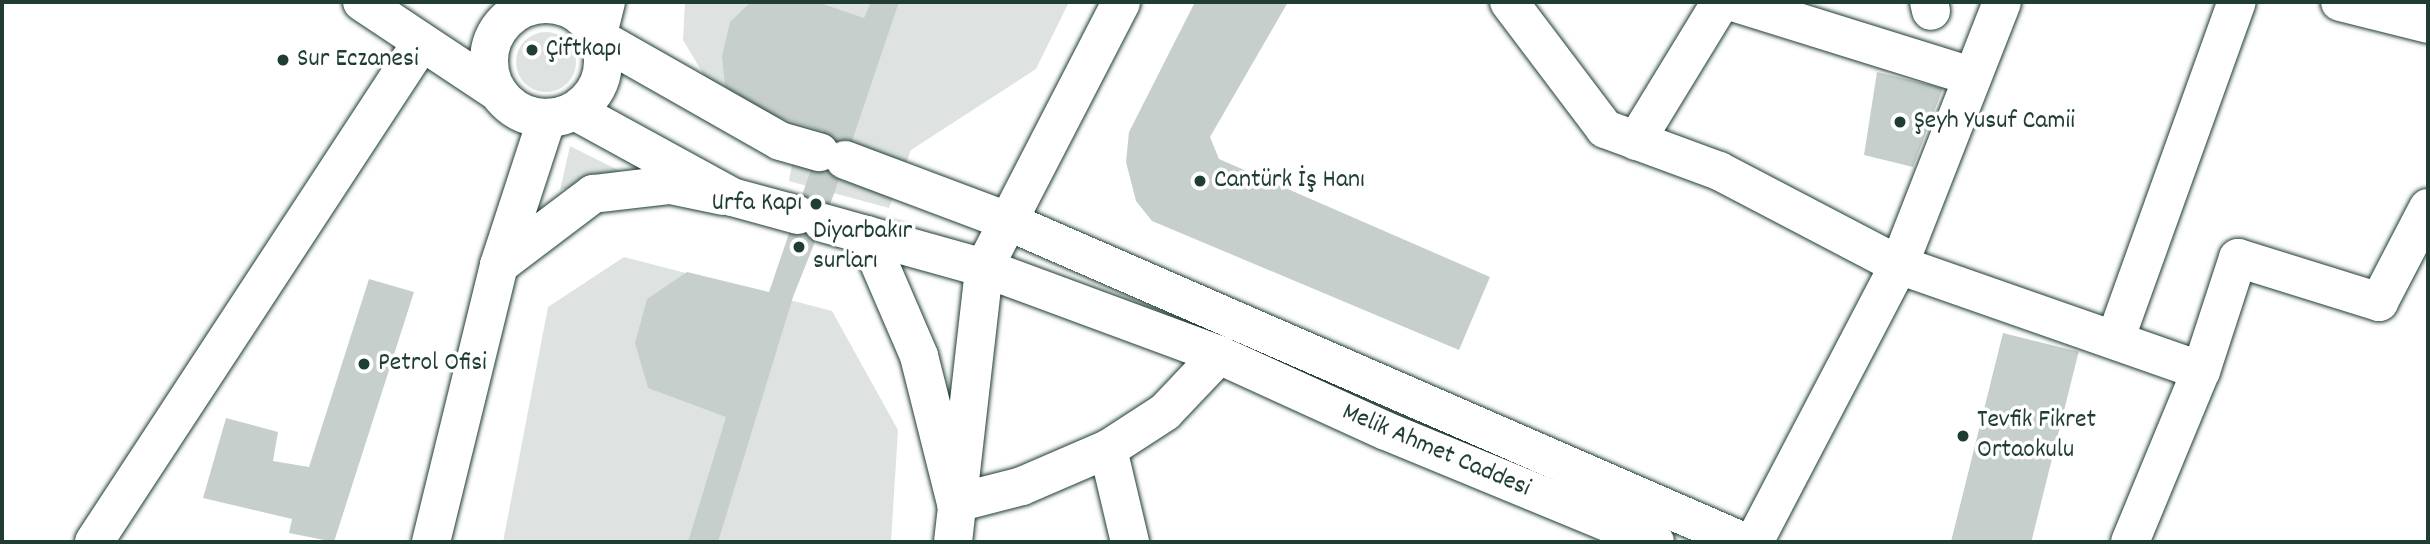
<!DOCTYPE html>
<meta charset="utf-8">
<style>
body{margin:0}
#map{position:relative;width:2430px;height:544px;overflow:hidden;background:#fff;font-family:Dekko,sans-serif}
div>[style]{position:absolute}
.green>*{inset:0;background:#dee3e2}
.round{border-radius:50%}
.building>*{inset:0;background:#c7cfcc;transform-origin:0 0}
.roads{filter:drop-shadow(0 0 2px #1f3d34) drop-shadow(0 0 2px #1f3d34)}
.minor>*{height:38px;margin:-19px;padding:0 19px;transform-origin:19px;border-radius:19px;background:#fff}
.major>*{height:38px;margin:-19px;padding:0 19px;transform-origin:19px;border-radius:19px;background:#fff}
.major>.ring{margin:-19px;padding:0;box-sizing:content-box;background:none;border:38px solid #fff;border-radius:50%}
.dots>*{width:19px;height:19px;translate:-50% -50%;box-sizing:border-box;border:4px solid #fff;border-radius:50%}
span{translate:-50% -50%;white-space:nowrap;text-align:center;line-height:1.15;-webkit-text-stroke:7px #fff;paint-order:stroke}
.poi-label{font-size:26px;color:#1f3d34}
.left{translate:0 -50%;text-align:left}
.right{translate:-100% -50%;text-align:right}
.street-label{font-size:26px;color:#1f3d34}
.frame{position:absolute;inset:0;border:4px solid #1f3d34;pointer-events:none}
</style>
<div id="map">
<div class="green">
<div style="clip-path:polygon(685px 2px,1069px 2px,1036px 69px,911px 150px,889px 208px,789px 181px,793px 159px,713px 90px,683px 40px)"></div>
<div class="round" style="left:516px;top:32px;width:60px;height:60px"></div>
<div style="clip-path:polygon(570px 146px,624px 173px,560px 190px)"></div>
<div style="clip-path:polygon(624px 257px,832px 311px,898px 430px,891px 542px,503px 542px,548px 307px)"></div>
</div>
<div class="building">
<div style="clip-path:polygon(751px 2px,817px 2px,864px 18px,871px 2px,899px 2px,834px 194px,793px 297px,718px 542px,688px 542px,726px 417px,648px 388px,635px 343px,647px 299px,687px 272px,769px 292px,824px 131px,756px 110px,725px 86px,722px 56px,730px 22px)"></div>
<div style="clip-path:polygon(1195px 2px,1288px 2px,1210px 137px,1219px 159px,1490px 277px,1459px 350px,1152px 221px,1136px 201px,1126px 162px,1129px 132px)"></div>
<div style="clip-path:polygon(1877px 72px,1943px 88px,1913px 167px,1864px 155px)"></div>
<div style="clip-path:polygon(369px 279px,414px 292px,334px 542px,289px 533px,292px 519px,203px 498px,226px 418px,278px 432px,273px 461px,309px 467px)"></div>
<div style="left:2003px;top:333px;width:78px;height:215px;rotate:14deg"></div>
</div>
<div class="roads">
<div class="minor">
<div style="left:1509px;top:2px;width:159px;rotate:52.9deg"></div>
<div style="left:1605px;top:129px;width:121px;rotate:20.2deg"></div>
<div style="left:1719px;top:171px;width:203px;rotate:27.6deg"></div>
<div style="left:1899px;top:265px;width:320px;rotate:19.3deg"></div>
<div style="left:1733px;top:2px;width:248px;rotate:17.3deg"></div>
<div style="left:1929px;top:2px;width:9px;rotate:77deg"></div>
<div style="left:2340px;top:2px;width:91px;rotate:14deg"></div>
<div style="left:1636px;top:141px;width:163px;rotate:-58.6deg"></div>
<div style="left:867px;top:235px;width:132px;rotate:66.7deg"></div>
<div style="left:919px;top:356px;width:152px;rotate:75.9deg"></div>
<div style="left:956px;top:503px;width:68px;rotate:-14.4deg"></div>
<div style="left:1022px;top:486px;width:94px;rotate:-23.3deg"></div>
<div style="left:1108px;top:449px;width:68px;rotate:-33deg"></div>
<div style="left:1165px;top:412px;width:79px;rotate:-46.5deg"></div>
<div style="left:1219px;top:355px;width:183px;rotate:24.5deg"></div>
<div style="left:1386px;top:431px;width:291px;rotate:22.4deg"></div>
<div style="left:499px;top:265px;width:118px;rotate:-37.1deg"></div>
<div style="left:593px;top:194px;width:78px;rotate:-6.7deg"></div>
<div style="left:670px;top:185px;width:54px;rotate:11.7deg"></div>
<div style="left:2115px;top:340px;width:359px;rotate:-70.2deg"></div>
<div style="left:1108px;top:449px;width:96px;rotate:76.7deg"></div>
<div style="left:94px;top:542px;width:597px;rotate:-56.76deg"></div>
<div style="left:431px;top:542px;width:285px;rotate:-76.2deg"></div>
<div style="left:499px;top:265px;width:155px;rotate:-71.9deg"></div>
<div style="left:953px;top:542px;width:276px;rotate:-83.5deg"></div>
<div style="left:984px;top:268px;width:299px;rotate:-62.7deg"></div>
<div style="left:1754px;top:542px;width:313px;rotate:-62.4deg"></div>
<div style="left:1899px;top:265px;width:282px;rotate:-68.6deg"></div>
<div style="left:2130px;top:542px;width:185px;rotate:-67.5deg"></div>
<div style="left:2201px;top:371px;width:119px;rotate:-71.9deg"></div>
<div style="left:2238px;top:258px;width:148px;rotate:17.3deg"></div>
<div style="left:2379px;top:302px;width:106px;rotate:-62.5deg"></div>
</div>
<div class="major">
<div style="left:362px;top:2px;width:164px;rotate:33.6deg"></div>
<div style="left:606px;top:2px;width:36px;rotate:104deg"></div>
<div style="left:597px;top:37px;width:210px;rotate:29.6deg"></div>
<div style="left:780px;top:141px;width:41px;rotate:15.8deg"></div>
<div class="ring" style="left:489px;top:4px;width:76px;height:76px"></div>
<div style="left:575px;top:111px;width:179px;rotate:28.7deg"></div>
<div style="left:732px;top:197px;width:68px;rotate:15.3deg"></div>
<div style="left:845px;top:160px;width:173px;rotate:20.6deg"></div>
<div style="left:1007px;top:221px;width:804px;rotate:23.54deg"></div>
<div style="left:823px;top:223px;width:167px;rotate:15.6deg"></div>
<div style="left:984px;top:268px;width:251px;rotate:20.3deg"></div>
</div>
</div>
<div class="dots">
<div style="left:532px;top:50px;background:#1f3d34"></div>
<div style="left:283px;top:60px;background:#1f3d34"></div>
<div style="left:1900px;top:122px;background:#1f3d34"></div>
<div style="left:1200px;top:181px;background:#1f3d34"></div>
<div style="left:816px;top:204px;background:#1f3d34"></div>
<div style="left:799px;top:247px;background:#1f3d34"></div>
<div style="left:364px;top:364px;background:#1f3d34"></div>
<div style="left:1963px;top:436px;background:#1f3d34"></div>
</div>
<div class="poi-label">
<span class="left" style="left:546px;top:50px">Çiftkapı</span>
<span class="left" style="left:297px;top:60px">Sur Eczanesi</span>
<span class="left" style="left:1914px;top:122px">Şeyh Yusuf Camii</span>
<span class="left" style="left:1214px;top:181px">Cantürk İş Hanı</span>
<span class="right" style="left:802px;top:204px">Urfa Kapı</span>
<span class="left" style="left:813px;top:247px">Diyarbakır<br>surları</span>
<span class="left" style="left:378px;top:364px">Petrol Ofisi</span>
<span class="left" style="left:1977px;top:436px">Tevfik Fikret<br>Ortaokulu</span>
</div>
<div class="street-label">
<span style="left:1436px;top:451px;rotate:23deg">Melik Ahmet Caddesi</span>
</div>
<div class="frame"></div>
</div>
